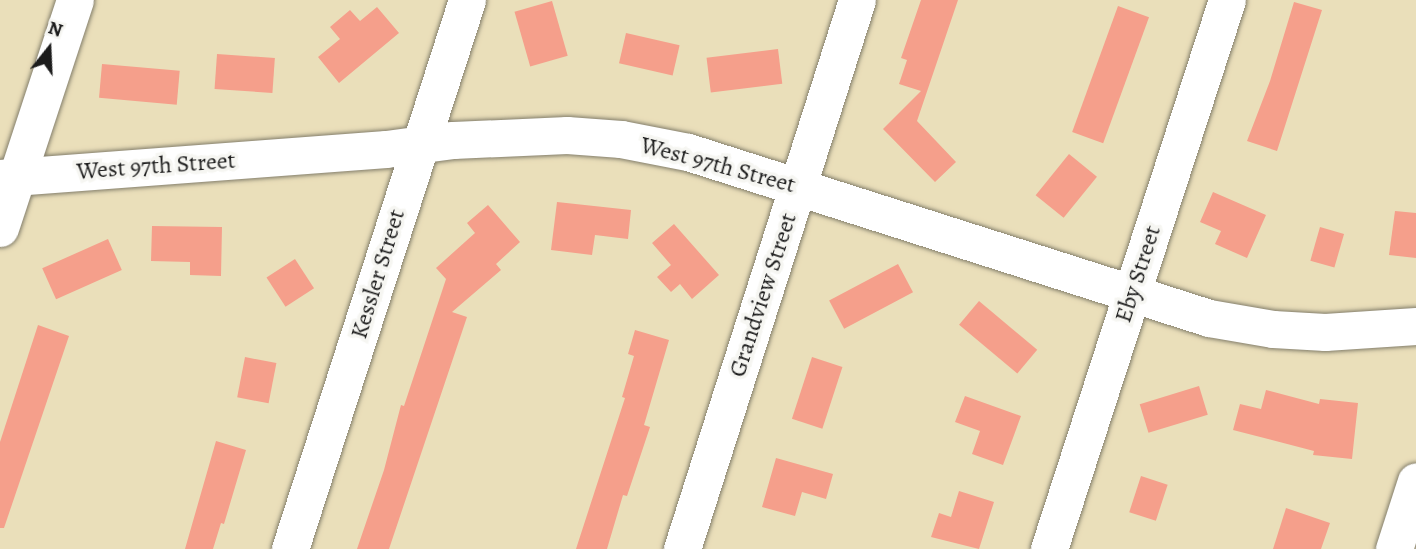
<!DOCTYPE html>
<style>
body{margin:0}
#map{position:relative;width:1416px;height:549px;overflow:hidden;background:#eadfba;font-family:Alegreya,serif}
div>[style]{position:absolute}
.building>*{inset:0;background:#f59f8b;transform-origin:0 0}
.roads{filter:drop-shadow(0 0 2px #837e6b) drop-shadow(0 0 2px #837e6b)}
.minor>*{height:37px;margin:-18.5px;padding:0 18.5px;transform-origin:18.5px;border-radius:18.5px;background:#fff}
span{translate:-50% -50%;white-space:nowrap;text-align:center;line-height:1.15;-webkit-text-stroke:7px #f6f6f2;paint-order:stroke}
.street-label{font-size:24px;color:#1c1c1c}
.north{position:absolute;left:14px;top:14px;width:70px;height:70px;-webkit-text-stroke:5px #f6f6f2;paint-order:stroke;rotate:18deg;font-size:19px;font-weight:700;line-height:28px;text-align:center;color:#1c1c1c}
.north::after{content:'';display:block;margin:auto;width:24px;height:32px;background:#1c1c1c;clip-path:polygon(50% 0,100% 100%,50% 72%,0 100%)}
</style>
<div id="map">
<div class="building">
<div style="clip-path:polygon(921px 0,958px 0,917px 121px,956px 162px,935px 182px,883px 129px,921px 91px,899px 84px,907px 60px,901px 58px)"></div>
<div style="left:552px;top:1px;width:57px;height:39px;rotate:74deg"></div>
<div style="clip-path:polygon(1294px 2px,1322px 10px,1277px 151px,1247px 141px,1270px 81px)"></div>
<div style="left:1118px;top:6px;width:33px;height:134px;rotate:20deg"></div>
<div style="clip-path:polygon(377px 7px,399px 33px,339px 83px,318px 57px,340px 39px,330px 27px,350px 10px,360px 21px)"></div>
<div style="left:626px;top:33px;width:55px;height:31px;rotate:13deg"></div>
<div style="left:778px;top:49px;width:35px;height:72px;rotate:83deg"></div>
<div style="left:217px;top:54px;width:58px;height:35px;rotate:4deg"></div>
<div style="left:102px;top:64px;width:78px;height:34px;rotate:5deg"></div>
<div style="left:1069px;top:154px;width:36px;height:53px;rotate:39deg"></div>
<div style="clip-path:polygon(1213px 192px,1266px 215px,1247px 258px,1215px 244px,1221px 231px,1200px 222px)"></div>
<div style="clip-path:polygon(557px 202px,631px 210px,628px 239px,595px 235px,592px 255px,551px 250px)"></div>
<div style="clip-path:polygon(488px 205px,520px 242px,496px 264px,501px 270px,452px 312px,467px 317px,389px 549px,357px 549px,384px 470px,401px 405px,404px 406px,446px 279px,436px 268px,475px 233px,467px 223px)"></div>
<div style="clip-path:polygon(1395px 211px,1416px 213px,1416px 258px,1389px 255px)"></div>
<div style="clip-path:polygon(674px 224px,719px 275px,692px 299px,680px 284px,671px 292px,657px 277px,671px 265px,652px 243px)"></div>
<div style="clip-path:polygon(152px 226px,222px 227px,221px 276px,190px 275px,190px 262px,151px 261px)"></div>
<div style="left:1320px;top:227px;width:25px;height:35px;rotate:16deg"></div>
<div style="left:108px;top:239px;width:34px;height:72px;rotate:66deg"></div>
<div style="left:295px;top:259px;width:35px;height:34px;rotate:57deg"></div>
<div style="left:898px;top:264px;width:32px;height:78px;rotate:62deg"></div>
<div style="left:979px;top:301px;width:76px;height:31px;rotate:40deg"></div>
<div style="clip-path:polygon(38px 325px,69px 336px,4px 528px,0 528px,0 442px)"></div>
<div style="clip-path:polygon(635px 330px,669px 340px,644px 425px,650px 427px,627px 496px,623px 495px,607px 549px,576px 549px,625px 398px,622px 397px,634px 356px,628px 354px)"></div>
<div style="left:245px;top:357px;width:32px;height:41px;rotate:11deg"></div>
<div style="left:812px;top:357px;width:32px;height:65px;rotate:18deg"></div>
<div style="left:1199px;top:386px;width:30px;height:62px;rotate:73deg"></div>
<div style="clip-path:polygon(1266px 390px,1319px 404px,1320px 399px,1358px 403px,1352px 459px,1313px 455px,1314px 451px,1233px 430px,1240px 404px,1261px 409px)"></div>
<div style="clip-path:polygon(965px 396px,1021px 416px,1003px 465px,972px 454px,980px 431px,955px 422px)"></div>
<div style="clip-path:polygon(216px 441px,246px 450px,224px 524px,221px 523px,213px 549px,185px 549px)"></div>
<div style="clip-path:polygon(776px 458px,833px 474px,826px 499px,802px 492px,795px 516px,762px 507px)"></div>
<div style="left:1141px;top:476px;width:28px;height:38px;rotate:18deg"></div>
<div style="clip-path:polygon(959px 491px,994px 502px,979px 549px,931px 537px,939px 513px,951px 517px)"></div>
<div style="clip-path:polygon(1286px 508px,1330px 523px,1321px 549px,1273px 549px)"></div>
</div>
<div class="roads">
<div class="minor">
<div style="left:0;top:178px;width:387px;rotate:-4.3deg"></div>
<div style="left:386px;top:149px;width:68px;rotate:-7.7deg"></div>
<div style="left:453px;top:140px;width:114px;rotate:-2.5deg"></div>
<div style="left:567px;top:135px;width:54px;rotate:4.2deg"></div>
<div style="left:621px;top:139px;width:68px;rotate:11deg"></div>
<div style="left:688px;top:152px;width:547px;rotate:17.67deg"></div>
<div style="left:1209px;top:318px;width:65px;rotate:9.8deg"></div>
<div style="left:1273px;top:329px;width:52px;rotate:3.3deg"></div>
<div style="left:1325px;top:332px;width:91px;rotate:-3.8deg"></div>
<div style="left:0;top:228px;width:240px;rotate:-71.8deg"></div>
<div style="left:290px;top:549px;width:577px;rotate:-72.13deg"></div>
<div style="left:682px;top:549px;width:576px;rotate:-72.32deg"></div>
<div style="left:1049px;top:549px;width:577px;rotate:-72.04deg"></div>
<div style="left:1394px;top:549px;width:71px;rotate:-72.1deg"></div>
</div>
</div>
<div class="street-label">
<span style="left:718px;top:165px;rotate:15deg">West 97th Street</span>
<span style="left:156px;top:166px;rotate:-4deg">West 97th Street</span>
<span style="left:378px;top:274px;rotate:-73deg">Kessler Street</span>
<span style="left:1138px;top:274px;rotate:-72deg">Eby Street</span>
<span style="left:763px;top:295px;rotate:-72deg">Grandview Street</span>
</div>
<div class="north">N</div>
</div>
